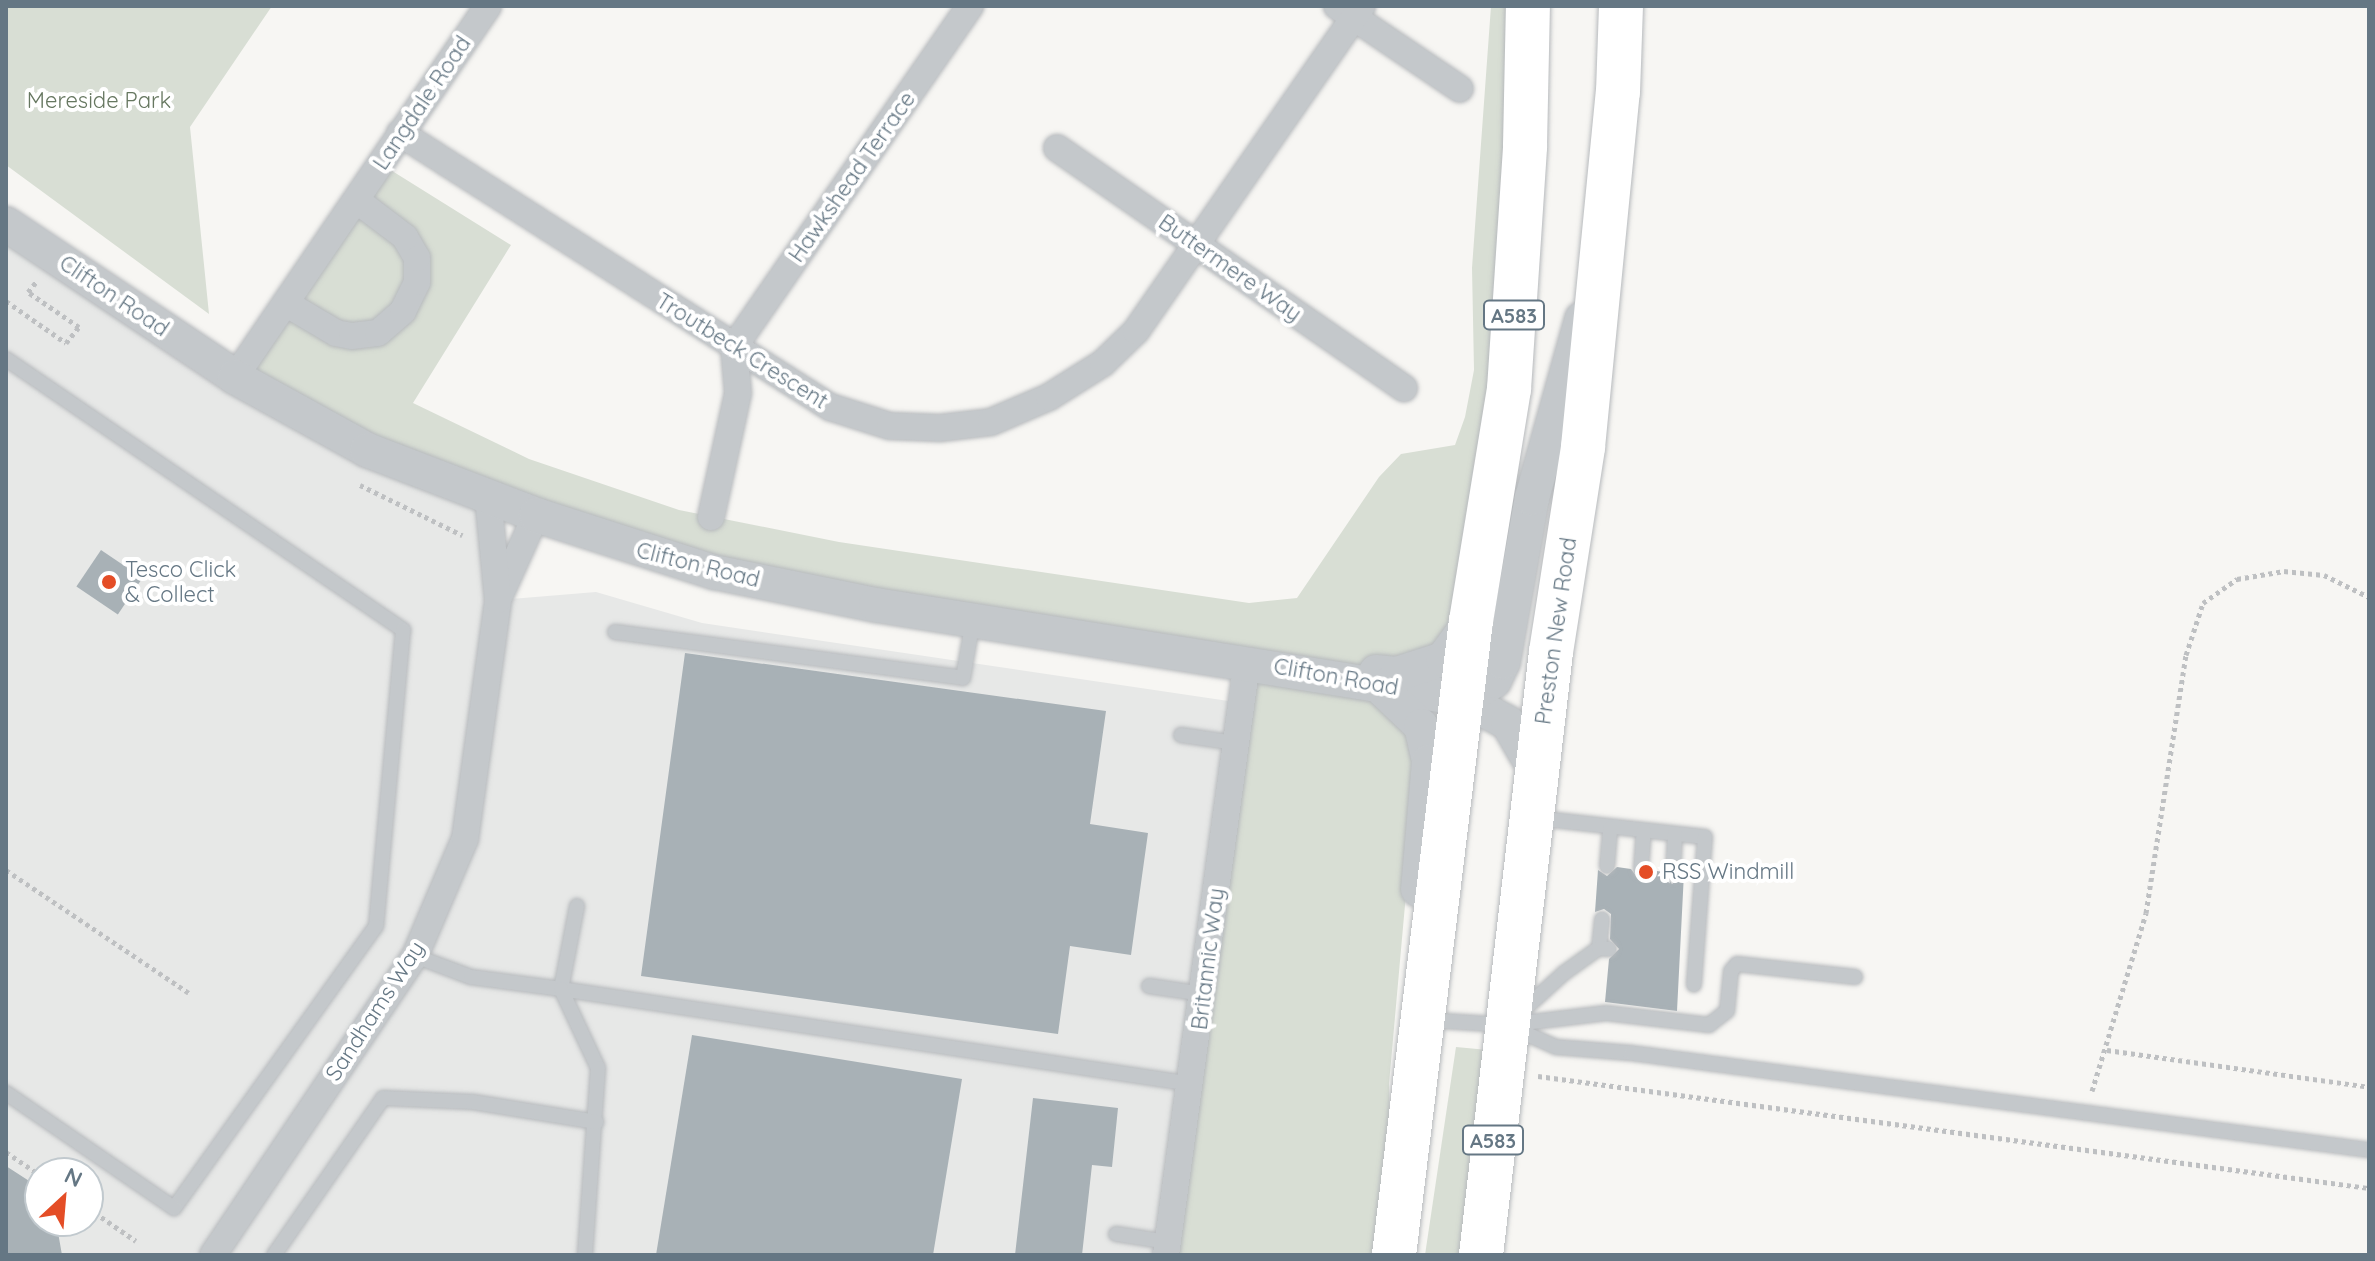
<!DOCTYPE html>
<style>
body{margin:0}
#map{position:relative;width:2375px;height:1261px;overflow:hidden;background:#f7f6f3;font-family:Quicksand,sans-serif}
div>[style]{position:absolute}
.built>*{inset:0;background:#e7e8e7}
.green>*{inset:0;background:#d8ded4}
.building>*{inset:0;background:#a8b1b6;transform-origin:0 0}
.path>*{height:5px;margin-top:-2.5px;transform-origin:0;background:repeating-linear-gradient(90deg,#bec0c2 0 4px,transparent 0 8px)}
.roads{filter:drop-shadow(0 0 2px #b7babd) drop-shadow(0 0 2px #b7babd)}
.service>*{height:14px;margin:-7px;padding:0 7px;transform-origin:7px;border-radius:7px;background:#c4c8cb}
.minor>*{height:26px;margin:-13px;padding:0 13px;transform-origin:13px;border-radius:13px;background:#c4c8cb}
.tertiary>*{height:34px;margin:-17px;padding:0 17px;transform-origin:17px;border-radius:17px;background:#c4c8cb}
.trunk>*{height:44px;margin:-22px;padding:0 22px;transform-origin:22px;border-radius:22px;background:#fff}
.dots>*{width:22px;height:22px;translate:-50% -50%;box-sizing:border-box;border:4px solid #fff;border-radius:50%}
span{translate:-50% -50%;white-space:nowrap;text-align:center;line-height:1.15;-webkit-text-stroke:8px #fff;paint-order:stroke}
.shield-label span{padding:2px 6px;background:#fff;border:2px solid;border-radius:6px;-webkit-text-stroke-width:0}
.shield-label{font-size:20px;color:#657784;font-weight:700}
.park-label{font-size:22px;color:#667760}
.street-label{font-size:22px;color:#657784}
.poi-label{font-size:22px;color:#657784}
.left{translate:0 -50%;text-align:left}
.frame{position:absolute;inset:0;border:8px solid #657784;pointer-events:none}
.north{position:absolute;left:24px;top:1157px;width:80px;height:80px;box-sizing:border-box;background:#fff;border:2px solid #c1c9ce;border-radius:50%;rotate:26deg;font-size:22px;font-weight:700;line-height:32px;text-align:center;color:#657784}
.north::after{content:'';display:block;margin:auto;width:28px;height:36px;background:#e44d26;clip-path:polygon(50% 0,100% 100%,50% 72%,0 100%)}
</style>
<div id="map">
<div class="built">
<div style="clip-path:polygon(evenodd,6px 224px,235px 377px,488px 496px,498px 600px,596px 592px,702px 623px,1242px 703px,1166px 1255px,6px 1255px,6px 224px,40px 1173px,88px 1173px,88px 1221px,40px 1221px,40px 1173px)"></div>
</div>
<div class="green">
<div style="clip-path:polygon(6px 6px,272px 6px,190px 127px,209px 314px,6px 165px)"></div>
<div style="clip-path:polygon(1491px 6px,1528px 6px,1471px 621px,1383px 693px,1421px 726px,1389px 1084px,1394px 1255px,1166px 1255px,1247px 662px,619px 544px,235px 377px,381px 164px,511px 245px,413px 403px,529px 459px,679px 510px,839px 542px,1249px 603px,1297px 598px,1379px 477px,1401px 454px,1455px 445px,1465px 417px,1474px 370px,1472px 268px)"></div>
<div style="clip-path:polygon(1456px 1047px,1488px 1050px,1462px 1255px,1425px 1255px)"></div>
</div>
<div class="building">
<div style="left:101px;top:550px;width:50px;height:44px;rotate:34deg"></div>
<div style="clip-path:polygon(685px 653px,1106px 711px,1090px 824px,1148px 833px,1131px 955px,1070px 946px,1058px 1034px,641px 976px)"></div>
<div style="clip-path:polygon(1617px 867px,1631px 869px,1639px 880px,1651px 870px,1663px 872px,1672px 884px,1684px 873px,1677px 1011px,1605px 1002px,1609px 959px,1619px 949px,1610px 939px,1611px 914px,1604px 909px,1595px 912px,1598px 870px,1607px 876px)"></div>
<div style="clip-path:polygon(692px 1035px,962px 1079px,933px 1255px,656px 1255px)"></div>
<div style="clip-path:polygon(1033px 1098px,1118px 1108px,1112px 1167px,1092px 1165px,1082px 1255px,1015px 1255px)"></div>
<div style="clip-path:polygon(6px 1166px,40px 1188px,40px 1221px,56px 1221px,62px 1255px,6px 1255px)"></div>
</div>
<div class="path">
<div style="left:6px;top:301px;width:73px;rotate:35deg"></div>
<div style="left:66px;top:343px;width:21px;rotate:-51deg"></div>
<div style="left:79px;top:327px;width:62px;rotate:-145.5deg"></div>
<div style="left:28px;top:292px;width:14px;rotate:-51deg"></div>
<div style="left:360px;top:485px;width:114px;rotate:26.1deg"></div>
<div style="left:6px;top:870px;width:220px;rotate:33.9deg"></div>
<div style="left:2107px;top:1050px;width:265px;rotate:8deg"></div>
<div style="left:1538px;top:1076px;width:839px;rotate:7.68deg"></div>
<div style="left:2092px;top:1091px;width:186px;rotate:-73.1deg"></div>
<div style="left:2146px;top:913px;width:261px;rotate:-81.2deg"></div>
<div style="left:2186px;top:655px;width:55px;rotate:-71.9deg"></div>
<div style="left:2203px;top:603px;width:42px;rotate:-35.2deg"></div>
<div style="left:2237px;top:579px;width:48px;rotate:-9.7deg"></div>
<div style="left:2284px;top:571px;width:40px;rotate:5.7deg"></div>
<div style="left:2324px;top:575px;width:50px;rotate:26.1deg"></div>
<div style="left:6px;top:1152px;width:41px;rotate:34.1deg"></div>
<div style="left:88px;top:1208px;width:58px;rotate:34.5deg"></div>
</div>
<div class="roads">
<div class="service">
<div style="left:6px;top:359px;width:481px;rotate:34.3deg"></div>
<div style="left:403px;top:630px;width:297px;rotate:95.2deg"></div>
<div style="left:376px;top:926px;width:347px;rotate:125.6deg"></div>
<div style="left:174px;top:1208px;width:204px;rotate:-145.6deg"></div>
<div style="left:615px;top:632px;width:351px;rotate:7.5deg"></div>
<div style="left:963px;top:678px;width:59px;rotate:-80.2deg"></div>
<div style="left:1181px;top:735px;width:56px;rotate:8.3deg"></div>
<div style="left:1536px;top:818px;width:170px;rotate:6.4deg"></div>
<div style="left:1705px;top:837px;width:148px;rotate:94.3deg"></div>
<div style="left:1607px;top:866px;width:38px;rotate:-85deg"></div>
<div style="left:1641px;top:870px;width:39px;rotate:-86deg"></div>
<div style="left:1673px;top:874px;width:40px;rotate:-87.1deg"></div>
<div style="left:577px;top:906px;width:85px;rotate:100.9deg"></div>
<div style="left:561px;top:989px;width:638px;rotate:8.56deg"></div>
<div style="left:1599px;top:948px;width:29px;rotate:-84deg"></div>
<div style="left:415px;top:956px;width:60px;rotate:20.6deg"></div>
<div style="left:471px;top:977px;width:91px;rotate:7.6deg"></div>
<div style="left:561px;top:989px;width:87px;rotate:64.9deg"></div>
<div style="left:598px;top:1068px;width:187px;rotate:94deg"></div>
<div style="left:1149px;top:986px;width:55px;rotate:8.4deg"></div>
<div style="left:1519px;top:1014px;width:61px;rotate:-42.3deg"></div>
<div style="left:1564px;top:973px;width:43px;rotate:-35.5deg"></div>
<div style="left:1599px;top:948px;width:10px;rotate:6deg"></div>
<div style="left:1427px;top:1020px;width:80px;rotate:3.6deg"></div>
<div style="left:1507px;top:1025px;width:100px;rotate:-6.9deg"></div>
<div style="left:1606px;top:1013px;width:104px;rotate:6.6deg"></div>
<div style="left:1709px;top:1025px;width:23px;rotate:-38deg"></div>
<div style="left:1727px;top:1011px;width:40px;rotate:-84.3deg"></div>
<div style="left:1731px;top:971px;width:9px;rotate:-49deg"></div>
<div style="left:1737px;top:964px;width:119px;rotate:6.3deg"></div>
<div style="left:1511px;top:1027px;width:49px;rotate:24deg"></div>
<div style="left:1556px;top:1047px;width:75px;rotate:4.6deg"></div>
<div style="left:1631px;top:1053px;width:744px;rotate:7.49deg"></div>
<div style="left:1116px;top:1234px;width:53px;rotate:8.7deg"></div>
<div style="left:274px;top:1255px;width:191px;rotate:-55.2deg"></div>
<div style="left:383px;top:1098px;width:90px;rotate:2.5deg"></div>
<div style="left:473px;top:1102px;width:125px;rotate:9.2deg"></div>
</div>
<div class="minor">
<div style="left:1337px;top:6px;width:148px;rotate:34deg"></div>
<div style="left:400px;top:133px;width:510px;rotate:32.51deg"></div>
<div style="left:830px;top:407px;width:63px;rotate:17.6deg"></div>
<div style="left:890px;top:426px;width:50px;rotate:2.3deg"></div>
<div style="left:940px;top:428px;width:51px;rotate:-6.7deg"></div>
<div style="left:991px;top:422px;width:63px;rotate:-23.3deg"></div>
<div style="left:1049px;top:397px;width:64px;rotate:-32.2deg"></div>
<div style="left:1103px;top:363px;width:46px;rotate:-44.1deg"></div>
<div style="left:1136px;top:331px;width:396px;rotate:-55.2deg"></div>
<div style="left:1057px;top:148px;width:422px;rotate:34.7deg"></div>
<div style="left:287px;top:304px;width:57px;rotate:30.6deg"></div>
<div style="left:336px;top:333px;width:16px;rotate:11deg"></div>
<div style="left:352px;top:336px;width:26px;rotate:-7deg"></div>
<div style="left:378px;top:333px;width:33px;rotate:-41deg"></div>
<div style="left:403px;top:311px;width:32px;rotate:-64deg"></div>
<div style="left:417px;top:282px;width:24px;rotate:-90deg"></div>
<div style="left:417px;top:258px;width:24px;rotate:-120deg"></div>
<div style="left:405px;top:237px;width:61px;rotate:-142.9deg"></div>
<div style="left:235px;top:377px;width:449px;rotate:-55.7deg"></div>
<div style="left:711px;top:517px;width:127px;rotate:-77.7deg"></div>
<div style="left:738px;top:393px;width:46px;rotate:-95deg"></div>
<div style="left:734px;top:347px;width:415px;rotate:-55.3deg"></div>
<div style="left:499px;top:597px;width:90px;rotate:-65.7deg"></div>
<div style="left:213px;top:1255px;width:361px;rotate:-56deg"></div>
<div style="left:415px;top:956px;width:127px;rotate:-66.9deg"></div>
<div style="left:465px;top:839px;width:241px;rotate:-82.1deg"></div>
<div style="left:498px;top:600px;width:104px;rotate:-95.5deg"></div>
<div style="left:1166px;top:1255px;width:599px;rotate:-82.22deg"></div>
</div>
<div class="tertiary">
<div style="left:6px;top:224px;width:275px;rotate:33.7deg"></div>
<div style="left:235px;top:377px;width:151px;rotate:28.9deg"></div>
<div style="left:367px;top:450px;width:181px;rotate:21deg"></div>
<div style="left:536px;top:515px;width:187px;rotate:17.8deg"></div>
<div style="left:714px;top:572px;width:165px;rotate:11.5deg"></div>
<div style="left:876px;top:605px;width:595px;rotate:9.08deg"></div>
<div style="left:1464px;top:699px;width:50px;rotate:28.6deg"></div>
<div style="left:1508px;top:723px;width:58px;rotate:59.9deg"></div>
<div style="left:1376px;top:672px;width:21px;rotate:5deg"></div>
<div style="left:1397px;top:674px;width:48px;rotate:-18.1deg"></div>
<div style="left:1443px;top:659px;width:47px;rotate:-53.6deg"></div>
<div style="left:1379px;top:686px;width:58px;rotate:43.6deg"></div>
<div style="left:1421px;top:726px;width:37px;rotate:77deg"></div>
<div style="left:1429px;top:762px;width:128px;rotate:94.9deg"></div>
<div style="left:1464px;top:699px;width:35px;rotate:-31deg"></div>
<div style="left:1494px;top:681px;width:21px;rotate:-65deg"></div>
<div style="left:1503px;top:662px;width:167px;rotate:-80deg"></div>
<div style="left:1532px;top:498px;width:186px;rotate:-74.4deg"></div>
</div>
<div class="trunk">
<div style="left:1394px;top:1255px;width:639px;rotate:-83.08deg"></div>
<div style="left:1471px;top:621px;width:235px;rotate:-80.7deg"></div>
<div style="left:1509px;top:389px;width:244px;rotate:-86.2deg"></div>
<div style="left:1525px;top:146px;width:140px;rotate:-88.8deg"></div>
<div style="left:1481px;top:1255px;width:607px;rotate:-83.38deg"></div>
<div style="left:1551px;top:652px;width:207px;rotate:-81.1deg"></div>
<div style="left:1583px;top:447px;width:357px;rotate:-84.4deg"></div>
<div style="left:1618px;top:92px;width:86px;rotate:-88deg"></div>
</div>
</div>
<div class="dots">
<div style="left:109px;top:582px;background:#e44d26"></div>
<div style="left:1646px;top:872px;background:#e44d26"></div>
</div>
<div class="shield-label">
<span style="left:1514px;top:315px">A583</span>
<span style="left:1493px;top:1140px">A583</span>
</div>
<div class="park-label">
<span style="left:99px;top:101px">Mereside Park</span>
</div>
<div class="street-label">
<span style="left:422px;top:103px;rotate:-56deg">Langdale Road</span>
<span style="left:852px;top:177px;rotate:-55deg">Hawkshead Terrace</span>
<span style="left:1230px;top:268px;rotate:35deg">Buttermere Way</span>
<span style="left:114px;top:296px;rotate:34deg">Clifton Road</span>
<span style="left:742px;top:351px;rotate:32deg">Troutbeck Crescent</span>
<span style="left:698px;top:565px;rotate:14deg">Clifton Road</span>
<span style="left:1556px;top:631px;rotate:-82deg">Preston New Road</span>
<span style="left:1336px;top:677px;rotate:10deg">Clifton Road</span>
<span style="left:1208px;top:959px;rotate:-83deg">Britannic Way</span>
<span style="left:375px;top:1011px;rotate:-57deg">Sandhams Way</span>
</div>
<div class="poi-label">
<span class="left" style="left:125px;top:582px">Tesco Click<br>&amp; Collect</span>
<span class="left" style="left:1662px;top:872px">RSS Windmill</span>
</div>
<div class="frame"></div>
<div class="north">N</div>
</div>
